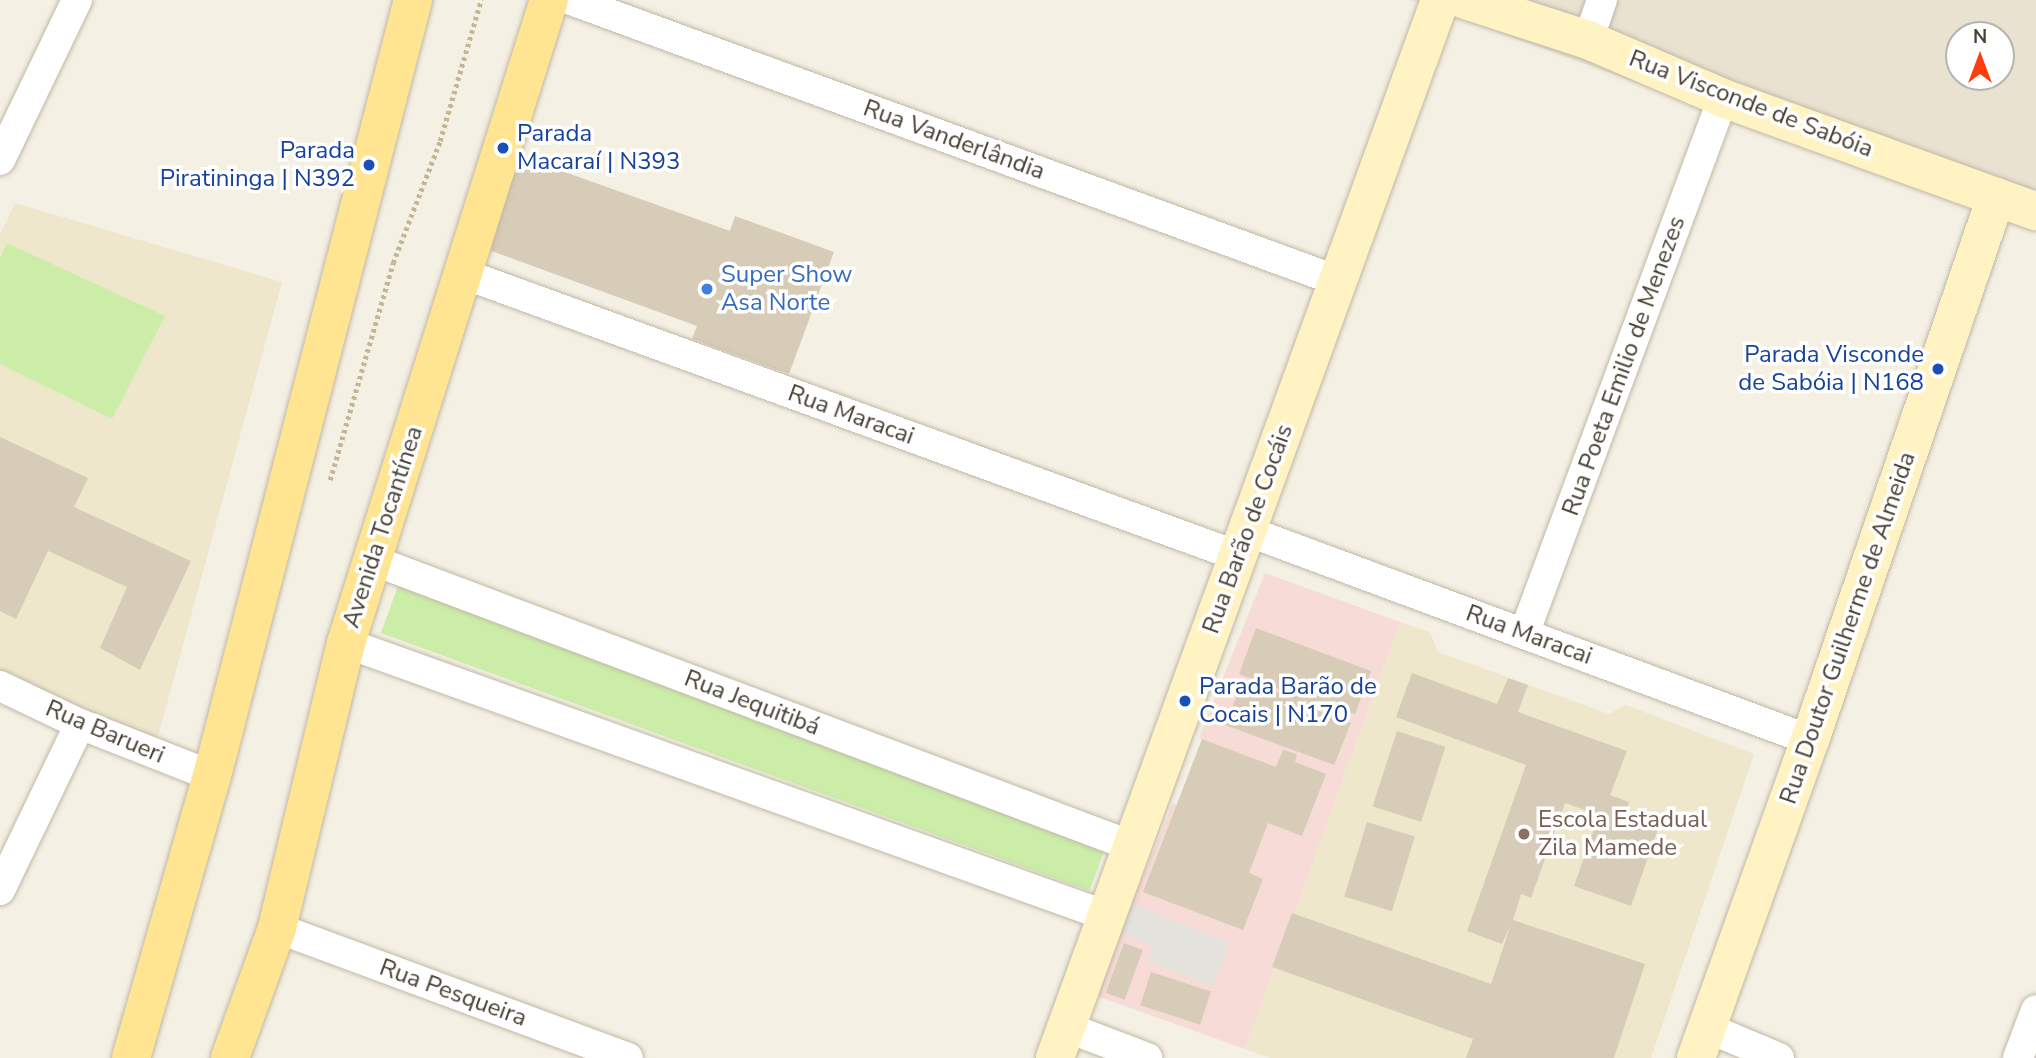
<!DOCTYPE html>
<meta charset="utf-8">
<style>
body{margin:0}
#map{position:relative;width:2036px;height:1058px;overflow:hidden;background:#f4f0e4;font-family:"Nunito Sans",sans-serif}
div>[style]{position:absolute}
.residential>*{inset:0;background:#e9e2d1}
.education>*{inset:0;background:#efe7cc}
.medical>*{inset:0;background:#f6dbd6}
.green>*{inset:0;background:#cbeda8;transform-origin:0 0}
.parking>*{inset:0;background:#e4e2dd}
.building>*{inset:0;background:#d7ccb8;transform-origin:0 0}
.path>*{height:4.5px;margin-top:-2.25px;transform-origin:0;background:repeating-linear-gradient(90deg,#c4b595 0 3.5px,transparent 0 7px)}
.roads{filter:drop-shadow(0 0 2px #c1b8a6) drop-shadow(0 0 2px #c1b8a6)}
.street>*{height:30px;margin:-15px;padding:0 15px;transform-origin:15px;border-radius:15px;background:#fff}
.secondary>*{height:38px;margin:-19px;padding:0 19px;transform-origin:19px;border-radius:19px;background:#fff3c3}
.primary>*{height:38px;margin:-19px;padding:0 19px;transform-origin:19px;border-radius:19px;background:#ffe492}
.dots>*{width:19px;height:19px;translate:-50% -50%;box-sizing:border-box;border:4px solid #fff;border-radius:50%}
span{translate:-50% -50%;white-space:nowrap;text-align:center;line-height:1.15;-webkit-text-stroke:7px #fff;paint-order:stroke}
.street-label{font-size:24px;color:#474033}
.transit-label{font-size:24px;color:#164399}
.left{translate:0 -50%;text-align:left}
.right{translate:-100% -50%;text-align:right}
.shop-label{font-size:24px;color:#366cbe}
.education-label{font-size:24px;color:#785e54}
.north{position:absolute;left:1945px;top:21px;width:70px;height:70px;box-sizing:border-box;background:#fff;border:2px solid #b5b3ad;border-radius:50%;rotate:0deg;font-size:19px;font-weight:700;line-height:28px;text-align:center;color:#474033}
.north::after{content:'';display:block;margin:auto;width:24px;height:32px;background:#ff3d10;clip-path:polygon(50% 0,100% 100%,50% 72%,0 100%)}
</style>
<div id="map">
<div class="residential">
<div style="clip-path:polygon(evenodd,1410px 0,2036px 0,2036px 228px,1410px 0,1959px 35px,2001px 35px,2001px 77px,1959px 77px,1959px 35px)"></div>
</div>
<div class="education">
<div style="clip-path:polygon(15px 203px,282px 282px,156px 744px,0 672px,0 234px)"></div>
<div style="clip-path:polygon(1400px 622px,1430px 632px,1438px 652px,1609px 714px,1626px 705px,1754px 754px,1651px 1058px,1270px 1058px,1245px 1049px)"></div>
</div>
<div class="medical">
<div style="clip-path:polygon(1265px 573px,1400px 622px,1245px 1049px,1094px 995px,1173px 803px,1177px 805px,1202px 740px,1199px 738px)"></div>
</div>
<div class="green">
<div style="clip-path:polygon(7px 243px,165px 316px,112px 419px,0 364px,0 258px)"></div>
<div style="left:398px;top:586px;width:754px;height:50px;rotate:20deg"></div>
</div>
<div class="parking">
<div style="clip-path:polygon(1132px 904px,1229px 943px,1213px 986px,1148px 961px,1153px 946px,1120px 933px)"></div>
</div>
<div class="building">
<div style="clip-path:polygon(520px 156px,730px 231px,735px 216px,834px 252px,789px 374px,692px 339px,697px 326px,486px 249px)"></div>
<div style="clip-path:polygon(0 437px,88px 478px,74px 507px,191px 561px,140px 670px,100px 648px,127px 587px,48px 551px,16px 619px,0 611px)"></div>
<div style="clip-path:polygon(1256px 628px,1371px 671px,1355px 714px,1319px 701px,1316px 710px,1351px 723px,1334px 765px,1225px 725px,1243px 680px,1283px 694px,1284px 691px,1239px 674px)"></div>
<div style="clip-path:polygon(1412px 673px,1497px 704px,1508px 678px,1528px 685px,1518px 712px,1627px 751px,1610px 795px,1629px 802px,1624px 817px,1658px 829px,1631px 906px,1574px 886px,1599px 815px,1565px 803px,1531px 898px,1521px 894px,1513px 920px,1645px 964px,1614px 1058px,1466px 1058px,1473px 1039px,1272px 967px,1292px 913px,1491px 984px,1511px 924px,1502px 944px,1467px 931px,1526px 765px,1396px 717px)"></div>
<div style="left:1397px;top:731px;width:51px;height:79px;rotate:18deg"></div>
<div style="clip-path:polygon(1202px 739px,1276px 767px,1283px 750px,1297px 754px,1295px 762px,1326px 774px,1302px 836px,1268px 823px,1249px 873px,1263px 879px,1243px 930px,1143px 892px)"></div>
<div style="left:1367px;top:822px;width:50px;height:78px;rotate:17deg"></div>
<div style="left:1124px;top:943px;width:20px;height:53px;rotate:20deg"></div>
<div style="left:1151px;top:972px;width:63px;height:35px;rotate:18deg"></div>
</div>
<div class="path">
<div style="left:330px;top:480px;width:226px;rotate:-73.8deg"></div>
<div style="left:393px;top:263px;width:131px;rotate:-68.9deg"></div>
<div style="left:440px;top:141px;width:147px;rotate:-73.8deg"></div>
</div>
<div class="roads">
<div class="street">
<div style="left:571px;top:0;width:817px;rotate:20.12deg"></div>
<div style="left:1588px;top:40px;width:42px;rotate:-70.7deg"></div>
<div style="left:0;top:160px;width:178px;rotate:-64.3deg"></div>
<div style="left:464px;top:274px;width:824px;rotate:20.02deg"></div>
<div style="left:1247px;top:531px;width:601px;rotate:20.37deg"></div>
<div style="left:372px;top:560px;width:812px;rotate:20.62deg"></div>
<div style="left:1524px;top:634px;width:572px;rotate:-69.63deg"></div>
<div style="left:346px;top:643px;width:808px;rotate:19.73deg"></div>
<div style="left:0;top:686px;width:89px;rotate:25.4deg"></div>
<div style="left:80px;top:724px;width:142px;rotate:21.5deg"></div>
<div style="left:0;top:890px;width:184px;rotate:-64.3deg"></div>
<div style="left:277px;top:928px;width:374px;rotate:20.3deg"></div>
<div style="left:1066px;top:1027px;width:87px;rotate:20.9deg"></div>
<div style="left:1708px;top:1028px;width:77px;rotate:22.9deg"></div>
<div style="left:2018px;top:1058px;width:51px;rotate:-69.4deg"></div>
</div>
<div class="secondary">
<div style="left:1465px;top:0;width:129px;rotate:18deg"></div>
<div style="left:1588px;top:40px;width:147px;rotate:23.2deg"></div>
<div style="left:1723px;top:98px;width:333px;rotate:19.9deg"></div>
<div style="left:1055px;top:1058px;width:1126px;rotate:-70deg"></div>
<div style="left:1696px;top:1058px;width:338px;rotate:-70.3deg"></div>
<div style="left:1810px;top:740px;width:574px;rotate:-71.09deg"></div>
</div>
<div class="primary">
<div style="left:131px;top:1058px;width:293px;rotate:-74deg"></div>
<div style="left:212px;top:776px;width:802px;rotate:-75.48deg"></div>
<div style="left:230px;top:1058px;width:138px;rotate:-70.1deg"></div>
<div style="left:277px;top:928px;width:293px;rotate:-76.4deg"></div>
<div style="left:346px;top:643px;width:674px;rotate:-72.48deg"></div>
</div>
</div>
<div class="dots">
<div style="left:503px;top:148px;background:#1a4fb4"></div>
<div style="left:369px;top:165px;background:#1a4fb4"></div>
<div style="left:707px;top:289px;background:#3f7fe0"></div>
<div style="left:1938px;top:369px;background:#1a4fb4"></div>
<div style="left:1185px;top:701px;background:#1a4fb4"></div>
<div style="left:1524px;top:834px;background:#8d6e63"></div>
</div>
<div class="street-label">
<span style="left:1751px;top:104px;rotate:21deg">Rua Visconde de Sabóia</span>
<span style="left:954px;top:140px;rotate:20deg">Rua Vanderlândia</span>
<span style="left:1624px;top:366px;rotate:-70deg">Rua Poeta Emilio de Menezes</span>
<span style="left:851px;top:415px;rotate:20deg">Rua Maracai</span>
<span style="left:383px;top:527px;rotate:-72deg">Avenida Tocantínea</span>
<span style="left:1248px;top:529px;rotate:-70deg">Rua Barão de Cocáis</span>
<span style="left:1848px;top:628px;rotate:-71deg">Rua Doutor Guilherme de Almeida</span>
<span style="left:1529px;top:635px;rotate:20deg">Rua Maracai</span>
<span style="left:752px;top:703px;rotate:21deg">Rua Jequitibá</span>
<span style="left:105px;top:732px;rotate:23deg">Rua Barueri</span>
<span style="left:453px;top:993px;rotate:20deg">Rua Pesqueira</span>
</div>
<div class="transit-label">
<span class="left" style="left:517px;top:148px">Parada<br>Macaraí | N393</span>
<span class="right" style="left:355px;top:165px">Parada<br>Piratininga | N392</span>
<span class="right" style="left:1924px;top:369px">Parada Visconde<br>de Sabóia | N168</span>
<span class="left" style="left:1199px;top:701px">Parada Barão de<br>Cocais | N170</span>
</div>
<div class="shop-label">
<span class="left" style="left:721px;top:289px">Super Show<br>Asa Norte</span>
</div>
<div class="education-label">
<span class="left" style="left:1538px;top:834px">Escola Estadual<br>Zila Mamede</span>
</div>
<div class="north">N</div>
</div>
